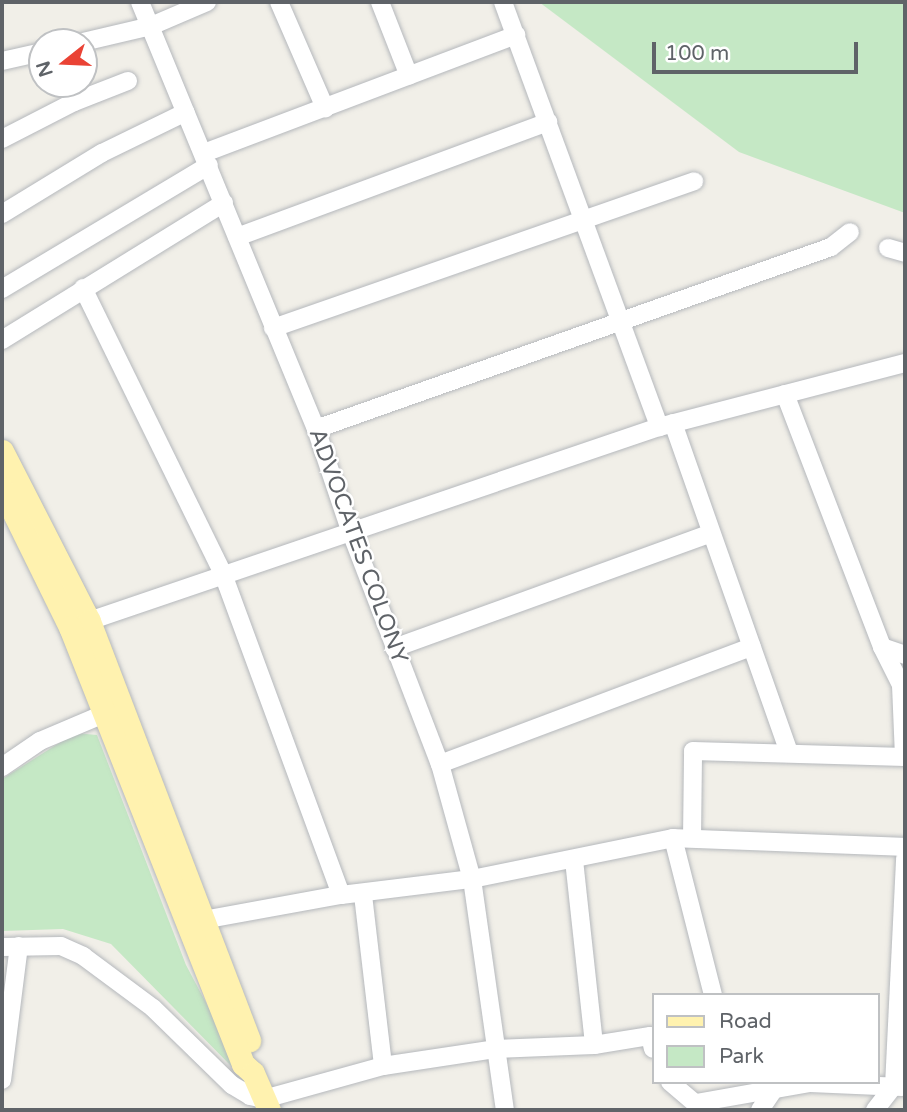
<!DOCTYPE html>
<style>
body{margin:0}
#map{position:relative;width:907px;height:1112px;overflow:hidden;background:#f1efe8;font-family:"Varela Round",sans-serif}
div>[style]{position:absolute}
.green>*{inset:0;background:#c5e8c5}
.roads{filter:drop-shadow(0 0 2px #b5b8bc) drop-shadow(0 0 2px #b5b8bc)}
.minor>*{height:18px;margin:-9px;padding:0 9px;transform-origin:9px;border-radius:9px;background:#fff}
.major>*{height:23px;margin:-11.5px;padding:0 11.5px;transform-origin:11.5px;border-radius:11.5px;background:#fff2af}
span{translate:-50% -50%;white-space:nowrap;text-align:center;line-height:1.15;-webkit-text-stroke:5px #fff;paint-order:stroke}
.street-label{font-size:23px;color:#5f6368}
.frame{position:absolute;inset:0;border:4px solid #5f6368;pointer-events:none}
.legend{position:absolute;left:652px;top:993px;width:228px;height:91px;box-sizing:border-box;background:#fff;border:2px solid #bfc1c3;margin:0;padding:9px 12px;list-style:none;font-size:21px;color:#5f6368}
.legend li{display:flex;align-items:center;gap:14px;height:35px}
.legend b{width:35px;border:2px solid #bfc1c3}
.north{position:absolute;left:28px;top:28px;width:70px;height:70px;box-sizing:border-box;background:#fff;border:2px solid #bfc1c3;border-radius:50%;rotate:252deg;font-size:19px;font-weight:700;line-height:28px;text-align:center;color:#5f6368}
.north::after{content:'';display:block;margin:auto;width:24px;height:32px;background:#ea4335;clip-path:polygon(50% 0,100% 100%,50% 72%,0 100%)}
.scale{position:absolute;left:652px;top:42px;width:206px;height:32px;box-sizing:border-box;border:4px solid #5f6368;border-top:0;padding-left:9px;font-size:21px;line-height:24px;white-space:nowrap;color:#5f6368;-webkit-text-stroke:5px #fff;paint-order:stroke}
</style>
<div id="map">
<div class="green">
<div style="clip-path:polygon(539px 2px,905px 2px,905px 213px,739px 152px)"></div>
<div style="clip-path:polygon(75px 733px,97px 735px,186px 965px,240px 1067px,235px 1070px,111px 944px,63px 929px,2px 931px,2px 779px)"></div>
</div>
<div class="roads">
<div class="minor">
<div style="left:140px;top:2px;width:462px;rotate:67.6deg"></div>
<div style="left:316px;top:429px;width:107px;rotate:71.4deg"></div>
<div style="left:350px;top:530px;width:251px;rotate:69deg"></div>
<div style="left:440px;top:764px;width:119px;rotate:74.5deg"></div>
<div style="left:472px;top:879px;width:233px;rotate:81.9deg"></div>
<div style="left:279px;top:2px;width:116px;rotate:66.5deg"></div>
<div style="left:380px;top:2px;width:79px;rotate:68.6deg"></div>
<div style="left:503px;top:2px;width:453px;rotate:69.8deg"></div>
<div style="left:83px;top:42px;width:70px;rotate:-13.2deg"></div>
<div style="left:151px;top:26px;width:61px;rotate:-23.2deg"></div>
<div style="left:2px;top:61px;width:41px;rotate:-12.7deg"></div>
<div style="left:2px;top:139px;width:81px;rotate:-27.2deg"></div>
<div style="left:74px;top:102px;width:58px;rotate:-21.3deg"></div>
<div style="left:204px;top:153px;width:334px;rotate:-20.7deg"></div>
<div style="left:2px;top:214px;width:117px;rotate:-31.4deg"></div>
<div style="left:102px;top:153px;width:93px;rotate:-26deg"></div>
<div style="left:237px;top:237px;width:332px;rotate:-20.3deg"></div>
<div style="left:888px;top:248px;width:18px;rotate:16deg"></div>
<div style="left:83px;top:288px;width:318px;rotate:63.9deg"></div>
<div style="left:223px;top:574px;width:342px;rotate:69.8deg"></div>
<div style="left:2px;top:289px;width:241px;rotate:-30.9deg"></div>
<div style="left:273px;top:328px;width:446px;rotate:-19.2deg"></div>
<div style="left:2px;top:340px;width:261px;rotate:-31.7deg"></div>
<div style="left:785px;top:394px;width:271px;rotate:69deg"></div>
<div style="left:882px;top:647px;width:42px;rotate:63.4deg"></div>
<div style="left:901px;top:685px;width:72px;rotate:87.6deg"></div>
<div style="left:673px;top:423px;width:349px;rotate:70.6deg"></div>
<div style="left:316px;top:429px;width:546px;rotate:-19.46deg"></div>
<div style="left:831px;top:247px;width:24px;rotate:-38deg"></div>
<div style="left:89px;top:621px;width:602px;rotate:-18.8deg"></div>
<div style="left:659px;top:427px;width:254px;rotate:-14.6deg"></div>
<div style="left:882px;top:647px;width:24px;rotate:19deg"></div>
<div style="left:394px;top:648px;width:337px;rotate:-19.9deg"></div>
<div style="left:440px;top:764px;width:333px;rotate:-20.6deg"></div>
<div style="left:2px;top:767px;width:46px;rotate:-34.4deg"></div>
<div style="left:40px;top:741px;width:69px;rotate:-22.9deg"></div>
<div style="left:673px;top:838px;width:162px;rotate:75.7deg"></div>
<div style="left:692px;top:838px;width:87px;rotate:-89.3deg"></div>
<div style="left:693px;top:751px;width:212px;rotate:1.6deg"></div>
<div style="left:574px;top:860px;width:186px;rotate:83.8deg"></div>
<div style="left:363px;top:895px;width:172px;rotate:83.3deg"></div>
<div style="left:203px;top:920px;width:140px;rotate:-10.3deg"></div>
<div style="left:341px;top:895px;width:132px;rotate:-7deg"></div>
<div style="left:472px;top:879px;width:205px;rotate:-11.5deg"></div>
<div style="left:673px;top:838px;width:232px;rotate:2.2deg"></div>
<div style="left:2px;top:947px;width:59px;rotate:-1deg"></div>
<div style="left:61px;top:946px;width:24px;rotate:24deg"></div>
<div style="left:83px;top:956px;width:87px;rotate:36.6deg"></div>
<div style="left:153px;top:1008px;width:110px;rotate:44.3deg"></div>
<div style="left:232px;top:1085px;width:21px;rotate:31deg"></div>
<div style="left:250px;top:1096px;width:14px;rotate:12deg"></div>
<div style="left:264px;top:1099px;width:123px;rotate:-15.5deg"></div>
<div style="left:383px;top:1066px;width:113px;rotate:-8.6deg"></div>
<div style="left:495px;top:1049px;width:99px;rotate:-2.3deg"></div>
<div style="left:594px;top:1045px;width:57px;rotate:-9.1deg"></div>
<div style="left:650px;top:1036px;width:13px;rotate:77deg"></div>
<div style="left:2px;top:1080px;width:135px;rotate:-82.8deg"></div>
<div style="left:670px;top:1082px;width:43px;rotate:40.3deg"></div>
<div style="left:696px;top:1103px;width:116px;rotate:-10deg"></div>
<div style="left:810px;top:1083px;width:92px;rotate:2.5deg"></div>
<div style="left:760px;top:1110px;width:27px;rotate:-56deg"></div>
<div style="left:875px;top:1110px;width:31px;rotate:-52deg"></div>
<div style="left:894px;top:1086px;width:228px;rotate:-87.2deg"></div>
</div>
<div class="major">
<div style="left:2px;top:451px;width:191px;rotate:62.9deg"></div>
<div style="left:89px;top:621px;width:449px;rotate:69.1deg"></div>
<div style="left:2px;top:489px;width:154px;rotate:63.8deg"></div>
<div style="left:70px;top:627px;width:470px;rotate:68.4deg"></div>
<div style="left:243px;top:1064px;width:13px;rotate:42deg"></div>
<div style="left:253px;top:1073px;width:40px;rotate:66.6deg"></div>
</div>
</div>
<div class="street-label">
<span style="left:358px;top:546px;rotate:70deg">ADVOCATES COLONY</span>
</div>
<div class="frame"></div>
<ul class="legend">
<li><b style="height:9px;background:#fff2af"></b>Road</li>
<li><b style="height:19px;background:#c5e8c5"></b>Park</li>
</ul>
<div class="north">N</div>
<div class="scale">100 m</div>
</div>
